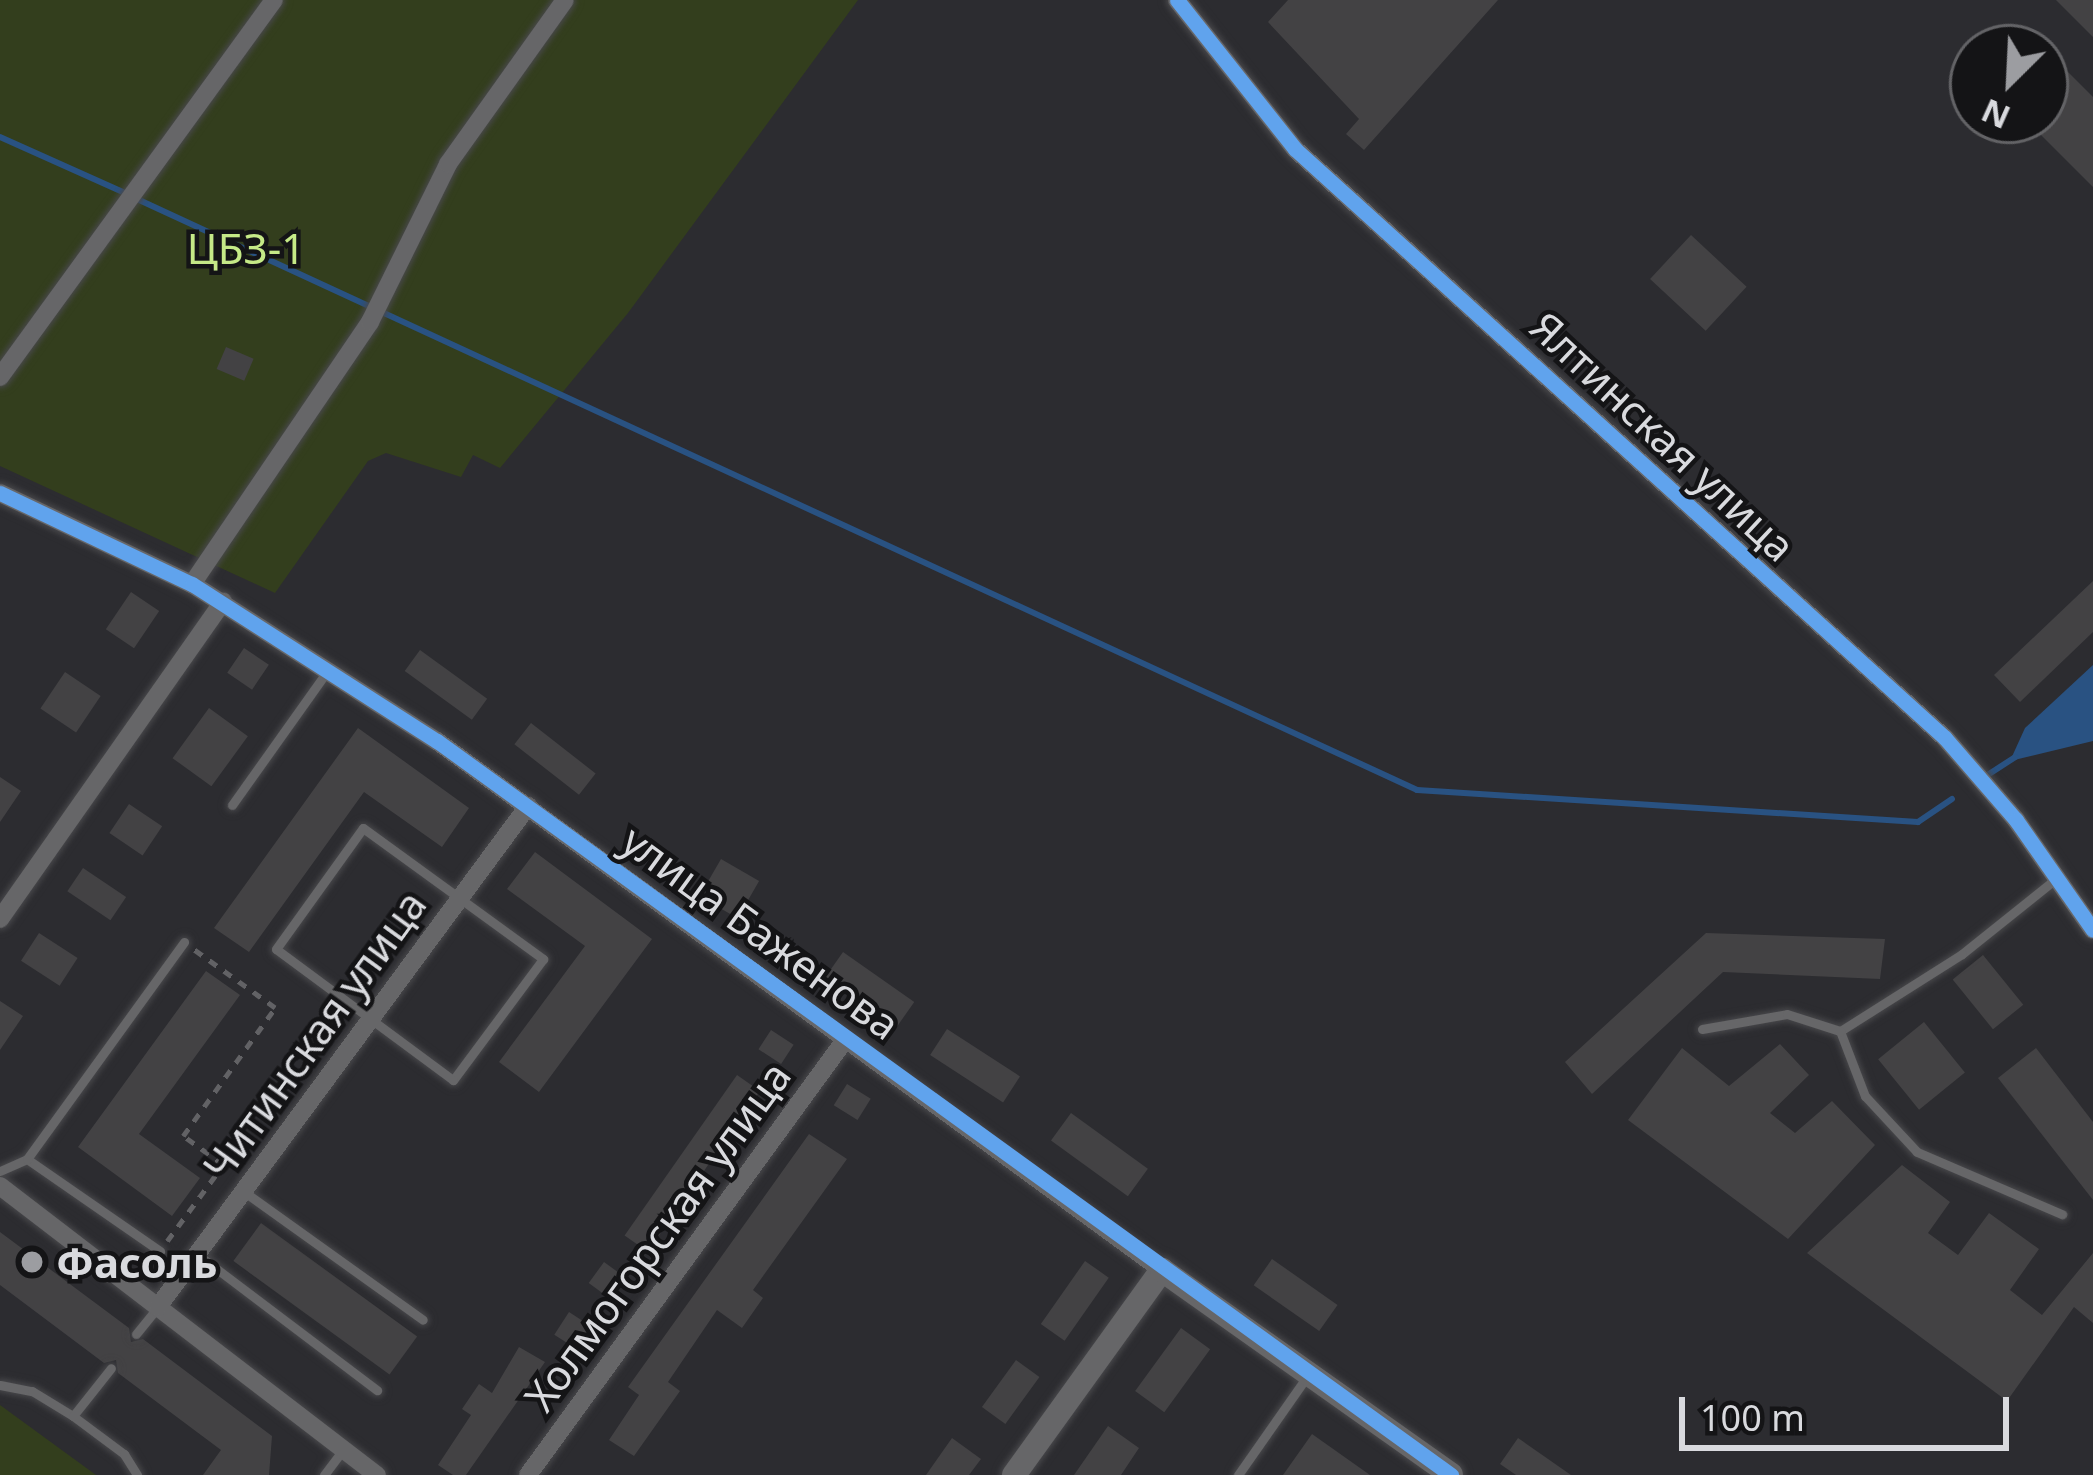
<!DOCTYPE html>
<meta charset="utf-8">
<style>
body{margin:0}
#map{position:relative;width:2093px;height:1475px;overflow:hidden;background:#2c2c30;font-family:"Noto Sans",sans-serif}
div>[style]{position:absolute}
.green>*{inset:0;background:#333e1d}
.water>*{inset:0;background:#295282}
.stream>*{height:6px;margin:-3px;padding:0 3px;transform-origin:3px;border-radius:3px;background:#295282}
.building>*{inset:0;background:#434244;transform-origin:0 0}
.path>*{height:4.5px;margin-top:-2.25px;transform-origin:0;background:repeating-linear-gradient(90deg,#626265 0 9px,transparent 0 18px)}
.roads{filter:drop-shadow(0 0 3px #48484b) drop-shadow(0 0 3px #48484b)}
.service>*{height:9px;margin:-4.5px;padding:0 4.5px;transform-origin:4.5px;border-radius:4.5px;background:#666668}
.minor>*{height:18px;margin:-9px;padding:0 9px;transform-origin:9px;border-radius:9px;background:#666668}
.tertiary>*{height:24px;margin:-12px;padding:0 12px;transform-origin:12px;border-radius:12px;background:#666668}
.cycleway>*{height:15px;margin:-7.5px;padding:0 7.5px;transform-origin:7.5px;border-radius:7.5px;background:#60a3ed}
.dots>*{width:33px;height:33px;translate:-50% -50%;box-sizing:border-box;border:6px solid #141416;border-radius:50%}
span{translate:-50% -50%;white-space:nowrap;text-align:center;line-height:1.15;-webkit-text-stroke:9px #141416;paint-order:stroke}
.park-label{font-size:42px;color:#c5e987}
.street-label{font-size:42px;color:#d9dade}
.poi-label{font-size:42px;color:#d9dade;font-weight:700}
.left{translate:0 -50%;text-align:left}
.north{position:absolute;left:1949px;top:24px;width:120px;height:120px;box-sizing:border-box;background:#141416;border:3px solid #636366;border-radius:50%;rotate:204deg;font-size:33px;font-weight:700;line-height:48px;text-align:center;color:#d9dade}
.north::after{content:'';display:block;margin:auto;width:42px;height:54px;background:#9c9da1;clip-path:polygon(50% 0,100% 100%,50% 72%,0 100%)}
.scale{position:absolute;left:1679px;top:1397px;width:330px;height:54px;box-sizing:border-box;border:6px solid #d9dade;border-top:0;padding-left:15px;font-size:36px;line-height:42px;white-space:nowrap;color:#d9dade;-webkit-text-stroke:9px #141416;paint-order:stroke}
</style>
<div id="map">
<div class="green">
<div style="clip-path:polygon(0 0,858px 0,628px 313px,500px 468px,473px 455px,461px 477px,386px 453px,368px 461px,275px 593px,0 466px)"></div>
<div style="clip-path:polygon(0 1405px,96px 1475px,0 1475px)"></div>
</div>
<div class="water">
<div style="clip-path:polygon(2093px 665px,2093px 741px,2010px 761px,2025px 728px)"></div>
</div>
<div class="stream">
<div style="left:0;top:137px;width:137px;rotate:24.1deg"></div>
<div style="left:137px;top:199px;width:1410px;rotate:24.78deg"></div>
<div style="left:1417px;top:790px;width:502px;rotate:3.65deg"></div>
<div style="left:1918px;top:822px;width:41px;rotate:-34.1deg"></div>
<div style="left:1986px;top:776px;width:35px;rotate:-33deg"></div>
</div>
<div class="building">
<div style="clip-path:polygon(1288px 0,1498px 0,1364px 150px,1346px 134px,1359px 119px,1268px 22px)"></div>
<div style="clip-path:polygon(2056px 0,2093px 0,2093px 37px)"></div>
<div style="clip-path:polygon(2045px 49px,2093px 97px,2093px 187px,2026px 120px,2045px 120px)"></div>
<div style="left:1691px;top:235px;width:76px;height:60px;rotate:43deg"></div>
<div style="left:226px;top:347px;width:30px;height:24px;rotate:23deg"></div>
<div style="clip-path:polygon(2093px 581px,2093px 632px,2020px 702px,1994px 675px)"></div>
<div style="left:131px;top:592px;width:34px;height:45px;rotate:34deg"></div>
<div style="left:244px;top:648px;width:30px;height:30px;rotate:34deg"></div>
<div style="left:420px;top:650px;width:83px;height:26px;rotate:36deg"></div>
<div style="left:65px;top:672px;width:43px;height:44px;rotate:34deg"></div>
<div style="left:209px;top:708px;width:48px;height:62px;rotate:36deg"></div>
<div style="left:531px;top:723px;width:82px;height:27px;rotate:38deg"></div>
<div style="clip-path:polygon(358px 728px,469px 808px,442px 847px,364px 792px,249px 952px,214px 928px)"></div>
<div style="clip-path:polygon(0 777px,21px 791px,0 822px)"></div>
<div style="left:129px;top:804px;width:40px;height:35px;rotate:34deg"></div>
<div style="clip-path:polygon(535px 852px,652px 939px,539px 1092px,499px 1062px,585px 946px,507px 889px)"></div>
<div style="left:721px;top:859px;width:44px;height:43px;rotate:30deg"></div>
<div style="left:83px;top:868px;width:52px;height:28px;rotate:34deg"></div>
<div style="left:39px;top:933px;width:46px;height:33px;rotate:33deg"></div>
<div style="clip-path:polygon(1706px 933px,1885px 939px,1880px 979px,1723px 972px,1592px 1094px,1565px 1062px)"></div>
<div style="left:843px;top:952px;width:87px;height:30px;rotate:35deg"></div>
<div style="left:1983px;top:955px;width:64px;height:39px;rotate:51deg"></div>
<div style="clip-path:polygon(206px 971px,240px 995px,139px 1134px,200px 1178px,172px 1216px,78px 1147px)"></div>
<div style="clip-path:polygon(0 1001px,23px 1016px,0 1050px)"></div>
<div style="left:1924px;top:1022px;width:65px;height:59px;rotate:51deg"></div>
<div style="left:947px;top:1029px;width:87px;height:31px;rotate:33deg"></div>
<div style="left:771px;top:1030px;width:27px;height:23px;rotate:33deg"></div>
<div style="clip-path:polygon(1780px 1044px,1809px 1075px,1770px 1113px,1795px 1133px,1832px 1101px,1875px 1145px,1788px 1239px,1628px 1120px,1682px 1048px,1729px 1086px)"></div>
<div style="clip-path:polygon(2036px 1048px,2093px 1122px,2093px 1200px,1998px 1078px)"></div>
<div style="left:737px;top:1075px;width:28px;height:196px;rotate:35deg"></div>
<div style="left:847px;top:1084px;width:28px;height:25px;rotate:32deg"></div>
<div style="left:1071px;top:1113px;width:95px;height:34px;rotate:36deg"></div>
<div style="clip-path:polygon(809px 1134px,847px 1159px,753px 1290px,763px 1298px,742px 1328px,717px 1310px,668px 1382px,680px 1391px,634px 1456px,609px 1440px,639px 1395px,628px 1387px)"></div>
<div style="clip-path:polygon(1902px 1165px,1950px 1202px,1928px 1233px,1958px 1255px,1989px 1213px,2039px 1249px,2010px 1290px,2042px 1315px,2093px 1253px,2093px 1323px,2074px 1307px,2007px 1401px,1807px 1253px)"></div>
<div style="left:261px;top:1223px;width:193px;height:47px;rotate:36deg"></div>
<div style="clip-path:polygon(0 1232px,129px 1328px,131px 1342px,143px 1339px,272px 1436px,269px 1475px,203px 1475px,221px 1450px,118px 1373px,116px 1360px,104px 1363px,0 1285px)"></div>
<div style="left:1272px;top:1259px;width:80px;height:32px;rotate:35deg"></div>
<div style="left:1085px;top:1261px;width:29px;height:77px;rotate:35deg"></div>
<div style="left:604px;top:1262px;width:27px;height:26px;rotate:36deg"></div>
<div style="left:569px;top:1312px;width:27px;height:27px;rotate:33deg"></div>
<div style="left:1181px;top:1328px;width:36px;height:78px;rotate:36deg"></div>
<div style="clip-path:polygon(519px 1347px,545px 1362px,466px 1475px,453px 1475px,438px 1465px,471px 1415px,462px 1409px,479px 1384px,492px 1393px)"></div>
<div style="left:1016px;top:1360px;width:29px;height:58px;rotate:36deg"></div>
<div style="clip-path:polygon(1108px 1426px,1139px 1448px,1121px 1475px,1074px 1475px)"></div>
<div style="clip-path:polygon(1312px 1434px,1370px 1475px,1283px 1475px)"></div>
<div style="clip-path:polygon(952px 1438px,981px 1459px,969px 1475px,926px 1475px)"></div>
<div style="clip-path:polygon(1518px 1438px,1571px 1475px,1516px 1475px,1500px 1464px)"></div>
</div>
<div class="path">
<div style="left:167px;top:1241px;width:94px;rotate:-53.6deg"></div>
<div style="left:223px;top:1165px;width:49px;rotate:-144.1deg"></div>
<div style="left:183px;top:1136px;width:158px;rotate:-54.3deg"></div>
<div style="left:275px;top:1008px;width:101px;rotate:-144.3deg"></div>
</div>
<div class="roads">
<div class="service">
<div style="left:232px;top:805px;width:166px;rotate:-54.6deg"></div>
<div style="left:363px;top:828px;width:223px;rotate:36deg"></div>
<div style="left:543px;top:959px;width:151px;rotate:126.6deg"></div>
<div style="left:453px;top:1080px;width:220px;rotate:-143.5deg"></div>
<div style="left:276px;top:949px;width:149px;rotate:-54.3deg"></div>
<div style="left:2053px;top:881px;width:117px;rotate:141.3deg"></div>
<div style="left:1962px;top:954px;width:144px;rotate:147.7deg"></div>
<div style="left:1840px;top:1031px;width:70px;rotate:69deg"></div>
<div style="left:1865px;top:1096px;width:76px;rotate:47.1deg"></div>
<div style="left:1917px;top:1152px;width:158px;rotate:23.2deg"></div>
<div style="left:1702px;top:1029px;width:86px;rotate:-10deg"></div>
<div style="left:1787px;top:1014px;width:56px;rotate:17.8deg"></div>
<div style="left:27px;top:1159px;width:162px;rotate:34.7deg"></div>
<div style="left:0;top:1171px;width:30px;rotate:-24deg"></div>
<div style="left:27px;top:1159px;width:268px;rotate:-54.1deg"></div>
<div style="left:243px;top:1191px;width:221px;rotate:35.6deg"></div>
<div style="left:197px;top:1254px;width:226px;rotate:37.1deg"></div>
<div style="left:136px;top:1334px;width:35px;rotate:-51deg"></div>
<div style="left:0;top:1385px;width:33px;rotate:11deg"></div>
<div style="left:32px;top:1391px;width:48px;rotate:31.4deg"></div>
<div style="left:73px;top:1416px;width:64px;rotate:36.7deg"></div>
<div style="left:124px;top:1454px;width:25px;rotate:58deg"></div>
<div style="left:73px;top:1416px;width:61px;rotate:-51.6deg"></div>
<div style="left:324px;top:1475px;width:31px;rotate:-53deg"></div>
<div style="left:1238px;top:1475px;width:118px;rotate:-55deg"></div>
</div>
<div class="minor">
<div style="left:1177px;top:0;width:190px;rotate:51.6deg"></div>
<div style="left:1295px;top:149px;width:877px;rotate:42.18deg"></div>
<div style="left:1945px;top:738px;width:108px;rotate:49.1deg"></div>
<div style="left:2016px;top:820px;width:134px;rotate:55deg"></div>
<div style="left:0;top:377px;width:466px;rotate:-54deg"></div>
<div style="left:0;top:493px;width:212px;rotate:25.4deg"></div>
<div style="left:192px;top:584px;width:291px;rotate:32.7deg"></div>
<div style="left:437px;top:741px;width:897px;rotate:36.12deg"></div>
<div style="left:192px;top:584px;width:317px;rotate:-55.8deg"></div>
<div style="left:370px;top:322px;width:176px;rotate:-63.7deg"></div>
<div style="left:448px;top:164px;width:201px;rotate:-54.5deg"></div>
<div style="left:0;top:919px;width:388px;rotate:-54.9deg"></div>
<div style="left:0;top:1186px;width:475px;rotate:37.5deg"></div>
<div style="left:158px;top:1307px;width:623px;rotate:-53.55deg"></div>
<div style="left:528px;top:1475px;width:538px;rotate:-53.92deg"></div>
</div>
<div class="tertiary">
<div style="left:1014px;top:1475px;width:253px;rotate:-54.2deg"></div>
<div style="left:1162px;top:1270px;width:354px;rotate:35.3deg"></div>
</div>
</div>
<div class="cycleway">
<div style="left:1177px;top:0;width:190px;rotate:51.6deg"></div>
<div style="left:1295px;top:149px;width:877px;rotate:42.18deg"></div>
<div style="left:1945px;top:738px;width:108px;rotate:49.1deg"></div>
<div style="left:2016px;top:820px;width:134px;rotate:55deg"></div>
<div style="left:0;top:493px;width:212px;rotate:25.4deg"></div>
<div style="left:192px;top:584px;width:291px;rotate:32.7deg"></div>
<div style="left:437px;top:741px;width:1252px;rotate:35.9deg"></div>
</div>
<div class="dots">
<div style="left:32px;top:1262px;background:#9c9da1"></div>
</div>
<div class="park-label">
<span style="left:246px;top:248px">ЦБЗ-1</span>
</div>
<div class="street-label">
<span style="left:1663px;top:436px;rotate:43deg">Ялтинская улица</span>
<span style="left:761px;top:932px;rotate:36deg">улица Баженова</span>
<span style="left:314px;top:1035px;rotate:-54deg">Читинская улица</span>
<span style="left:657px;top:1236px;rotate:-54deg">Холмогорская улица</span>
</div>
<div class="poi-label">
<span class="left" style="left:56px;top:1262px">Фасоль</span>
</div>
<div class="north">N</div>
<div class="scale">100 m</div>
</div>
